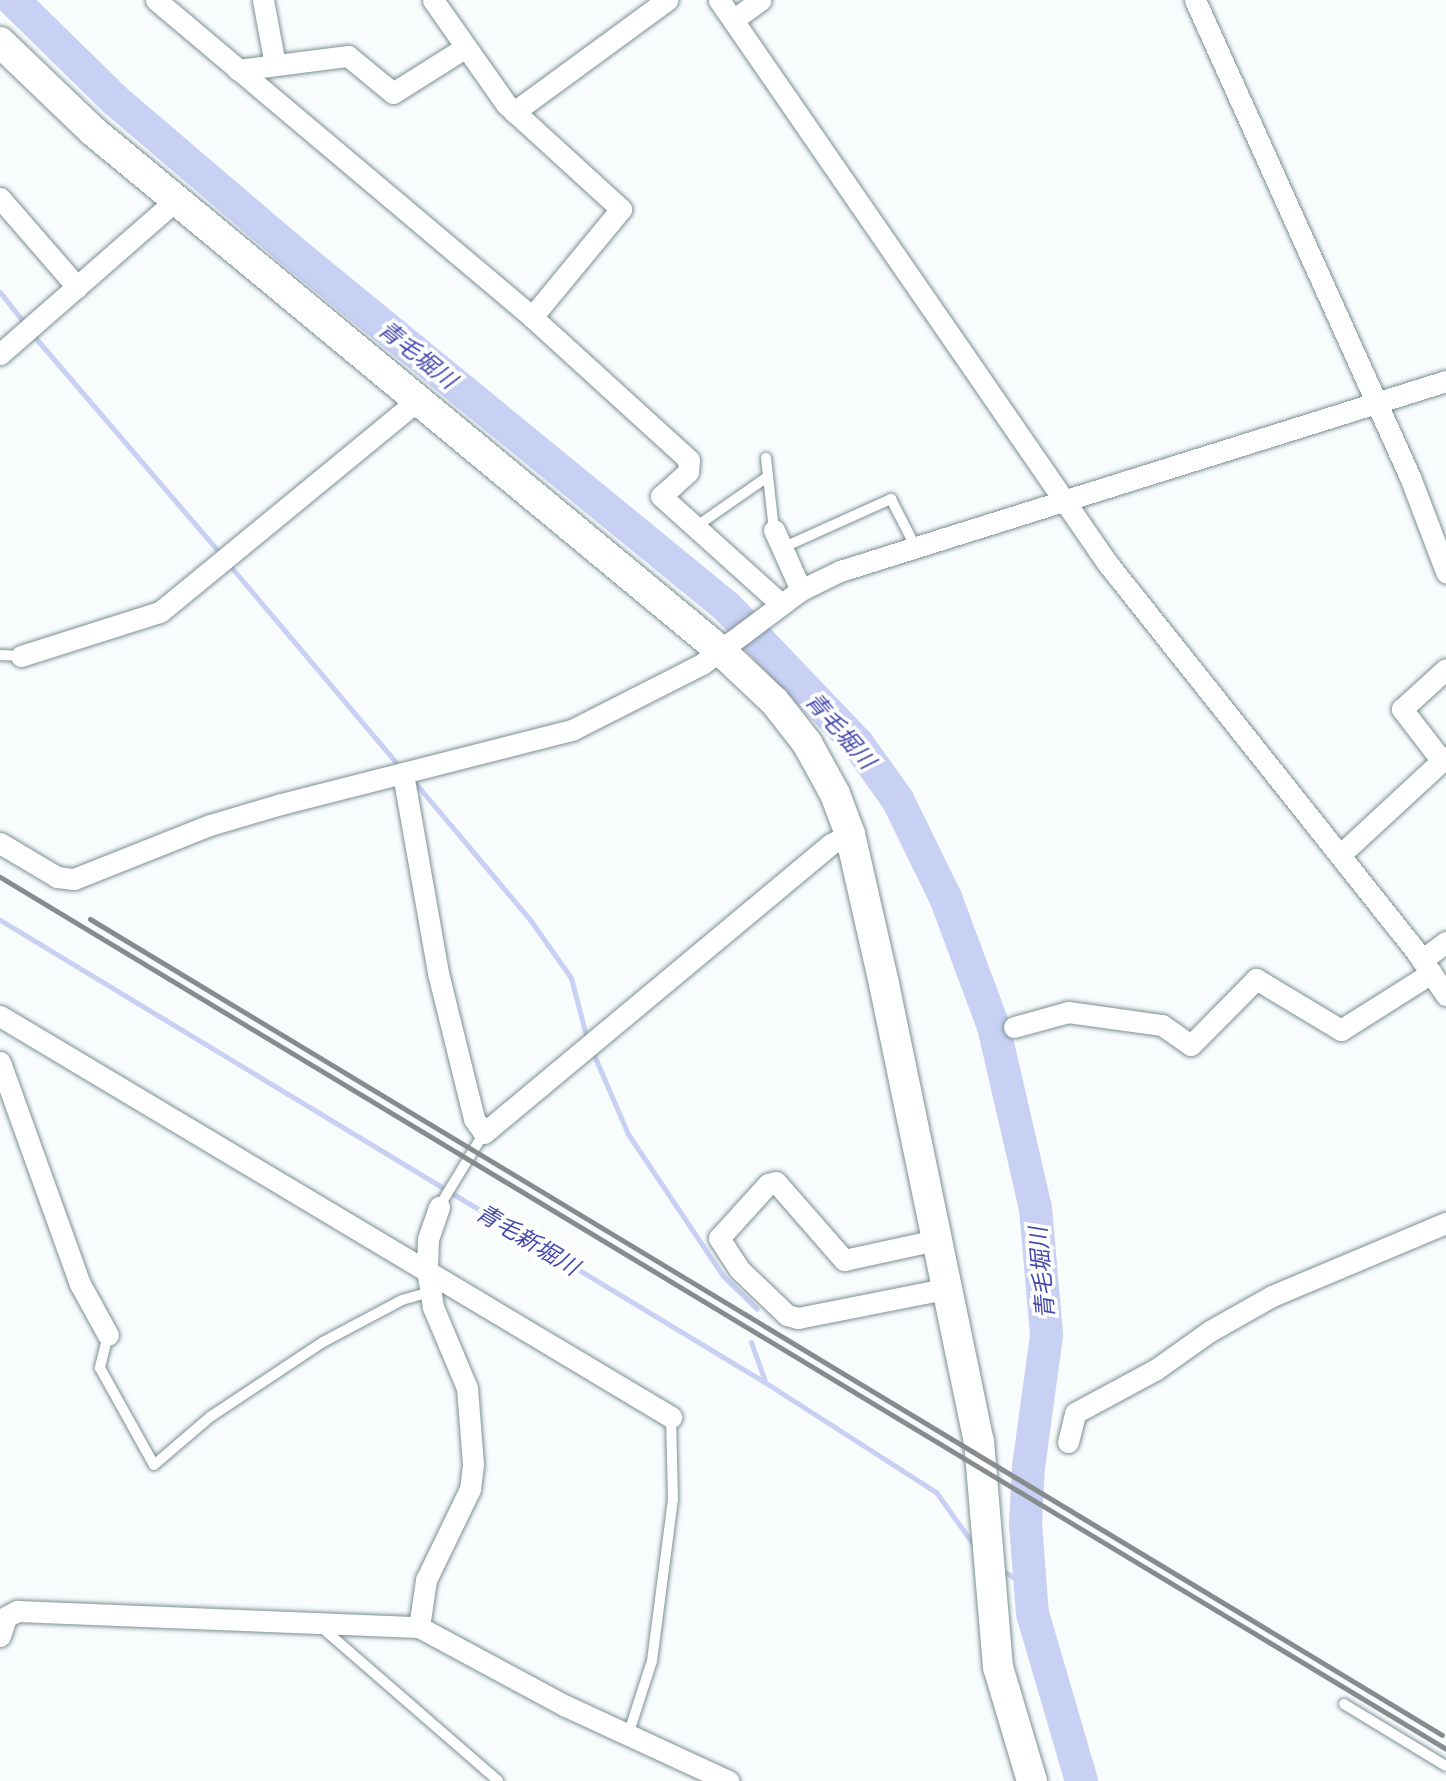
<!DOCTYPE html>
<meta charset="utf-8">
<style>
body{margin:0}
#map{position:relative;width:1446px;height:1781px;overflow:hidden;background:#f8fcfd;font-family:"Noto Sans","Noto Sans JP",sans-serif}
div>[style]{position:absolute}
.stream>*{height:5px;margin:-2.5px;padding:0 2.5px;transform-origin:2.5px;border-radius:2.5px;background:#c8d0f4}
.river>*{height:33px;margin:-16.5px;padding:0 16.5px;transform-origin:16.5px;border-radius:16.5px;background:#c8d0f4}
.roads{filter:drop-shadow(0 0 2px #7b8f94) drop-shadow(0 0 2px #7b8f94)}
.lane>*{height:10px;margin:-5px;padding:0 5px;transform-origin:5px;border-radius:5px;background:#fff}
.street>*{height:21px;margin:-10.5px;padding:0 10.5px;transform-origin:10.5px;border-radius:10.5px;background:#fff}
.secondary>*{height:30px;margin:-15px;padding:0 15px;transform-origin:15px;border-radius:15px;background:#fff}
.rail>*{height:5px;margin:-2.5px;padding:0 2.5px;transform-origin:2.5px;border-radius:2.5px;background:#868c8d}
span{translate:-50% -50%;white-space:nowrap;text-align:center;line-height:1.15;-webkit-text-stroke:7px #fff;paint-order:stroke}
.water-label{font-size:23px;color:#4348ad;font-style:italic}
</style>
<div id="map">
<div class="stream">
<div style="left:0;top:292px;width:37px;rotate:52deg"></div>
<div style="left:33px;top:335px;width:286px;rotate:49.4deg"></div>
<div style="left:231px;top:567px;width:255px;rotate:49.8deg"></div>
<div style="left:417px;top:785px;width:177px;rotate:50deg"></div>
<div style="left:531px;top:921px;width:70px;rotate:54.9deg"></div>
<div style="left:571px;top:978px;width:63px;rotate:75.3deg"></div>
<div style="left:0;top:920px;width:895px;rotate:31.15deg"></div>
<div style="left:766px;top:1383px;width:202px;rotate:32.7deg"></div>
<div style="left:936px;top:1492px;width:69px;rotate:54.5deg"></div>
<div style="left:594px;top:1055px;width:86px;rotate:66.7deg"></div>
<div style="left:628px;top:1134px;width:171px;rotate:56.2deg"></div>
<div style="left:723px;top:1276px;width:47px;rotate:44.1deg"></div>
<div style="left:751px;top:1342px;width:41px;rotate:70.3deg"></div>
<div style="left:1001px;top:1570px;width:34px;rotate:30deg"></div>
</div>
<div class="river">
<div style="left:13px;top:0;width:141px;rotate:44.4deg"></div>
<div style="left:114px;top:99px;width:234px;rotate:40.5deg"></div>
<div style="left:292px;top:251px;width:561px;rotate:39.28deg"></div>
<div style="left:726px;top:606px;width:190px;rotate:46.3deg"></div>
<div style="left:857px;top:743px;width:69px;rotate:54.5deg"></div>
<div style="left:897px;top:799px;width:109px;rotate:63.9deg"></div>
<div style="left:945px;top:897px;width:138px;rotate:69.6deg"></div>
<div style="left:993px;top:1026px;width:187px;rotate:77deg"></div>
<div style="left:1035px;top:1208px;width:127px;rotate:85deg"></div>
<div style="left:1046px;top:1335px;width:132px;rotate:97.8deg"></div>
<div style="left:1028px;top:1466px;width:57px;rotate:93deg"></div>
<div style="left:1025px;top:1523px;width:90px;rotate:85.6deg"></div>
<div style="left:1032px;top:1613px;width:175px;rotate:73.7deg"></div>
</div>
<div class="roads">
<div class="lane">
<div style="left:766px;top:458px;width:72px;rotate:83.7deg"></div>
<div style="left:694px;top:528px;width:89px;rotate:-34.9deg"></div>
<div style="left:782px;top:548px;width:120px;rotate:-24.2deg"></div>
<div style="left:891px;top:499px;width:53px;rotate:62.9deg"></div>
<div style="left:0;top:655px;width:21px;rotate:3deg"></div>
<div style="left:439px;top:1207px;width:87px;rotate:-58.7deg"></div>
<div style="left:108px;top:1335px;width:34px;rotate:104deg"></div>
<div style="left:100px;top:1368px;width:111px;rotate:60.9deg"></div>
<div style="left:154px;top:1465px;width:74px;rotate:-40.6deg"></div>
<div style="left:210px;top:1417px;width:136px;rotate:-33.6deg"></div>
<div style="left:323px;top:1342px;width:89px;rotate:-28deg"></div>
<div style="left:402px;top:1300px;width:29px;rotate:-16deg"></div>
<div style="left:320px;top:1626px;width:236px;rotate:41deg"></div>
<div style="left:1344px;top:1704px;width:119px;rotate:31.3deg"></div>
<div style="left:629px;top:1732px;width:75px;rotate:-72.1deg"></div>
<div style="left:652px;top:1661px;width:163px;rotate:-82.6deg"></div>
<div style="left:673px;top:1499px;width:82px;rotate:-91.4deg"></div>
</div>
<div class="street">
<div style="left:156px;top:0;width:492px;rotate:40.1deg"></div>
<div style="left:532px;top:317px;width:212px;rotate:42.3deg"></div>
<div style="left:689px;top:460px;width:12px;rotate:95deg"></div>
<div style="left:688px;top:472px;width:36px;rotate:138deg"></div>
<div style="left:661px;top:496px;width:161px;rotate:42deg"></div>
<div style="left:263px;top:0;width:66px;rotate:79.5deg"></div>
<div style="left:433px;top:0;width:127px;rotate:54.9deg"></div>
<div style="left:506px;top:104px;width:156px;rotate:42.4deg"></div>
<div style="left:621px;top:209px;width:140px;rotate:129.5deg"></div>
<div style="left:719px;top:0;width:685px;rotate:55.41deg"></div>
<div style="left:1108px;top:564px;width:498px;rotate:51.5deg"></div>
<div style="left:1418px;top:954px;width:50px;rotate:55.7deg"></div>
<div style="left:1195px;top:0;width:523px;rotate:65.74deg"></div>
<div style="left:1410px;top:477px;width:102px;rotate:69.2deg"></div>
<div style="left:733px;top:20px;width:34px;rotate:-36deg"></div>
<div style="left:238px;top:70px;width:111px;rotate:-7.3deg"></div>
<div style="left:348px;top:56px;width:58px;rotate:39.4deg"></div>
<div style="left:393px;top:93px;width:86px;rotate:-32.2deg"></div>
<div style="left:514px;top:112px;width:190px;rotate:-36.2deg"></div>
<div style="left:0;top:198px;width:118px;rotate:49.1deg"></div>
<div style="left:0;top:354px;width:234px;rotate:-41.2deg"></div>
<div style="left:774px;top:530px;width:66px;rotate:65.8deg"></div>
<div style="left:21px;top:656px;width:146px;rotate:-17.6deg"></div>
<div style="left:160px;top:612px;width:333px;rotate:-39.4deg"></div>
<div style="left:1442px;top:761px;width:66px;rotate:-127.6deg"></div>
<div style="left:1402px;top:709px;width:59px;rotate:-42.3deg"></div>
<div style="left:403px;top:774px;width:202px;rotate:80deg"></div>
<div style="left:438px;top:973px;width:150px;rotate:76.1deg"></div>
<div style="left:474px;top:1119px;width:17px;rotate:54deg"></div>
<div style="left:484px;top:1133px;width:452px;rotate:-39.8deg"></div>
<div style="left:831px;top:844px;width:21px;rotate:-28deg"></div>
<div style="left:0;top:843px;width:66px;rotate:30.8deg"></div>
<div style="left:57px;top:877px;width:17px;rotate:7deg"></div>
<div style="left:74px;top:879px;width:146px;rotate:-21.7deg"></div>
<div style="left:210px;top:825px;width:74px;rotate:-16.5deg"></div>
<div style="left:281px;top:804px;width:300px;rotate:-14.3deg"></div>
<div style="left:572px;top:730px;width:146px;rotate:-26.9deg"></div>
<div style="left:702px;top:664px;width:124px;rotate:-36.8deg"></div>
<div style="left:801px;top:590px;width:43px;rotate:-26deg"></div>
<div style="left:840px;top:571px;width:635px;rotate:-17.41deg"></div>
<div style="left:1340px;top:855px;width:144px;rotate:-42.8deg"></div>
<div style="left:1422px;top:960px;width:30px;rotate:-37deg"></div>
<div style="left:0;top:1016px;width:782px;rotate:30.86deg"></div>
<div style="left:1014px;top:1027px;width:56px;rotate:-15.5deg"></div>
<div style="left:1068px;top:1012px;width:95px;rotate:7.9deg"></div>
<div style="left:1162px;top:1025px;width:35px;rotate:35deg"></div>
<div style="left:1191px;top:1045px;width:93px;rotate:-45.4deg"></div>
<div style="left:1256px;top:979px;width:99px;rotate:31deg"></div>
<div style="left:1341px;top:1030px;width:107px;rotate:-32.3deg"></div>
<div style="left:0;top:1062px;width:236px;rotate:70.2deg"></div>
<div style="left:80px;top:1284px;width:58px;rotate:61.2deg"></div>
<div style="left:936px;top:1240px;width:94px;rotate:167.7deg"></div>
<div style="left:844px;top:1260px;width:103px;rotate:-131.1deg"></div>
<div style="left:776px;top:1182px;width:8px;rotate:166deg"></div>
<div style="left:768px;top:1184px;width:73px;rotate:132.2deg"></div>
<div style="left:719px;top:1238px;width:37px;rotate:57deg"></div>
<div style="left:739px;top:1269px;width:66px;rotate:43.8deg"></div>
<div style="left:787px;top:1315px;width:11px;rotate:15deg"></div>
<div style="left:798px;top:1318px;width:150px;rotate:-11.2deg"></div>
<div style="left:1068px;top:1442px;width:30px;rotate:-76deg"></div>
<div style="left:1075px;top:1413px;width:91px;rotate:-28.3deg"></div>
<div style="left:1155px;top:1370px;width:67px;rotate:-35.3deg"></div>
<div style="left:1210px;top:1331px;width:71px;rotate:-29.4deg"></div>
<div style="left:1272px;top:1296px;width:189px;rotate:-22.8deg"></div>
<div style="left:419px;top:1627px;width:48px;rotate:-81.5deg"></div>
<div style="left:426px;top:1580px;width:101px;rotate:-64.2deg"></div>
<div style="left:470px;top:1489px;width:25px;rotate:-83deg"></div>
<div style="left:473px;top:1464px;width:76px;rotate:-94.5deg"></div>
<div style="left:467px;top:1388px;width:88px;rotate:-112.8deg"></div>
<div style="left:433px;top:1307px;width:39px;rotate:-99deg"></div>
<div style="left:427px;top:1268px;width:29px;rotate:-88deg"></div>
<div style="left:428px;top:1239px;width:34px;rotate:-71deg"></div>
<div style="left:0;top:1636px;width:20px;rotate:-72deg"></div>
<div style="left:6px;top:1617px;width:13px;rotate:-29deg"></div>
<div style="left:17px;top:1611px;width:402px;rotate:2.3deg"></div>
<div style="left:419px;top:1627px;width:167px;rotate:28.3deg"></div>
<div style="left:566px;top:1706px;width:179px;rotate:24.8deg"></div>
</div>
<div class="secondary">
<div style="left:0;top:42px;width:130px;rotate:43.8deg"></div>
<div style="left:94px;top:132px;width:814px;rotate:39.62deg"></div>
<div style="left:721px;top:651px;width:74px;rotate:43.4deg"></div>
<div style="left:775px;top:702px;width:52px;rotate:52deg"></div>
<div style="left:807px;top:743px;width:58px;rotate:61.2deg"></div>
<div style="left:835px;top:794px;width:43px;rotate:69.4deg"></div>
<div style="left:850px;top:834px;width:154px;rotate:77.2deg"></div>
<div style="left:884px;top:984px;width:467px;rotate:78.3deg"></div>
<div style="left:979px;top:1441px;width:227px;rotate:85.2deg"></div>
<div style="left:998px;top:1667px;width:119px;rotate:73.4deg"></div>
</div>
</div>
<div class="rail">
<div style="left:0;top:877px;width:1689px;rotate:31.09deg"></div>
<div style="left:90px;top:919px;width:1579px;rotate:31.11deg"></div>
</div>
<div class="water-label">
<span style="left:418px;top:354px;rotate:39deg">青毛堀川</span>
<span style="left:841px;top:730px;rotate:49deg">青毛堀川</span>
<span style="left:528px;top:1239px;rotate:31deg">青毛新堀川</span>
<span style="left:1041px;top:1273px;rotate:-95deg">青毛堀川</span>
</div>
</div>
